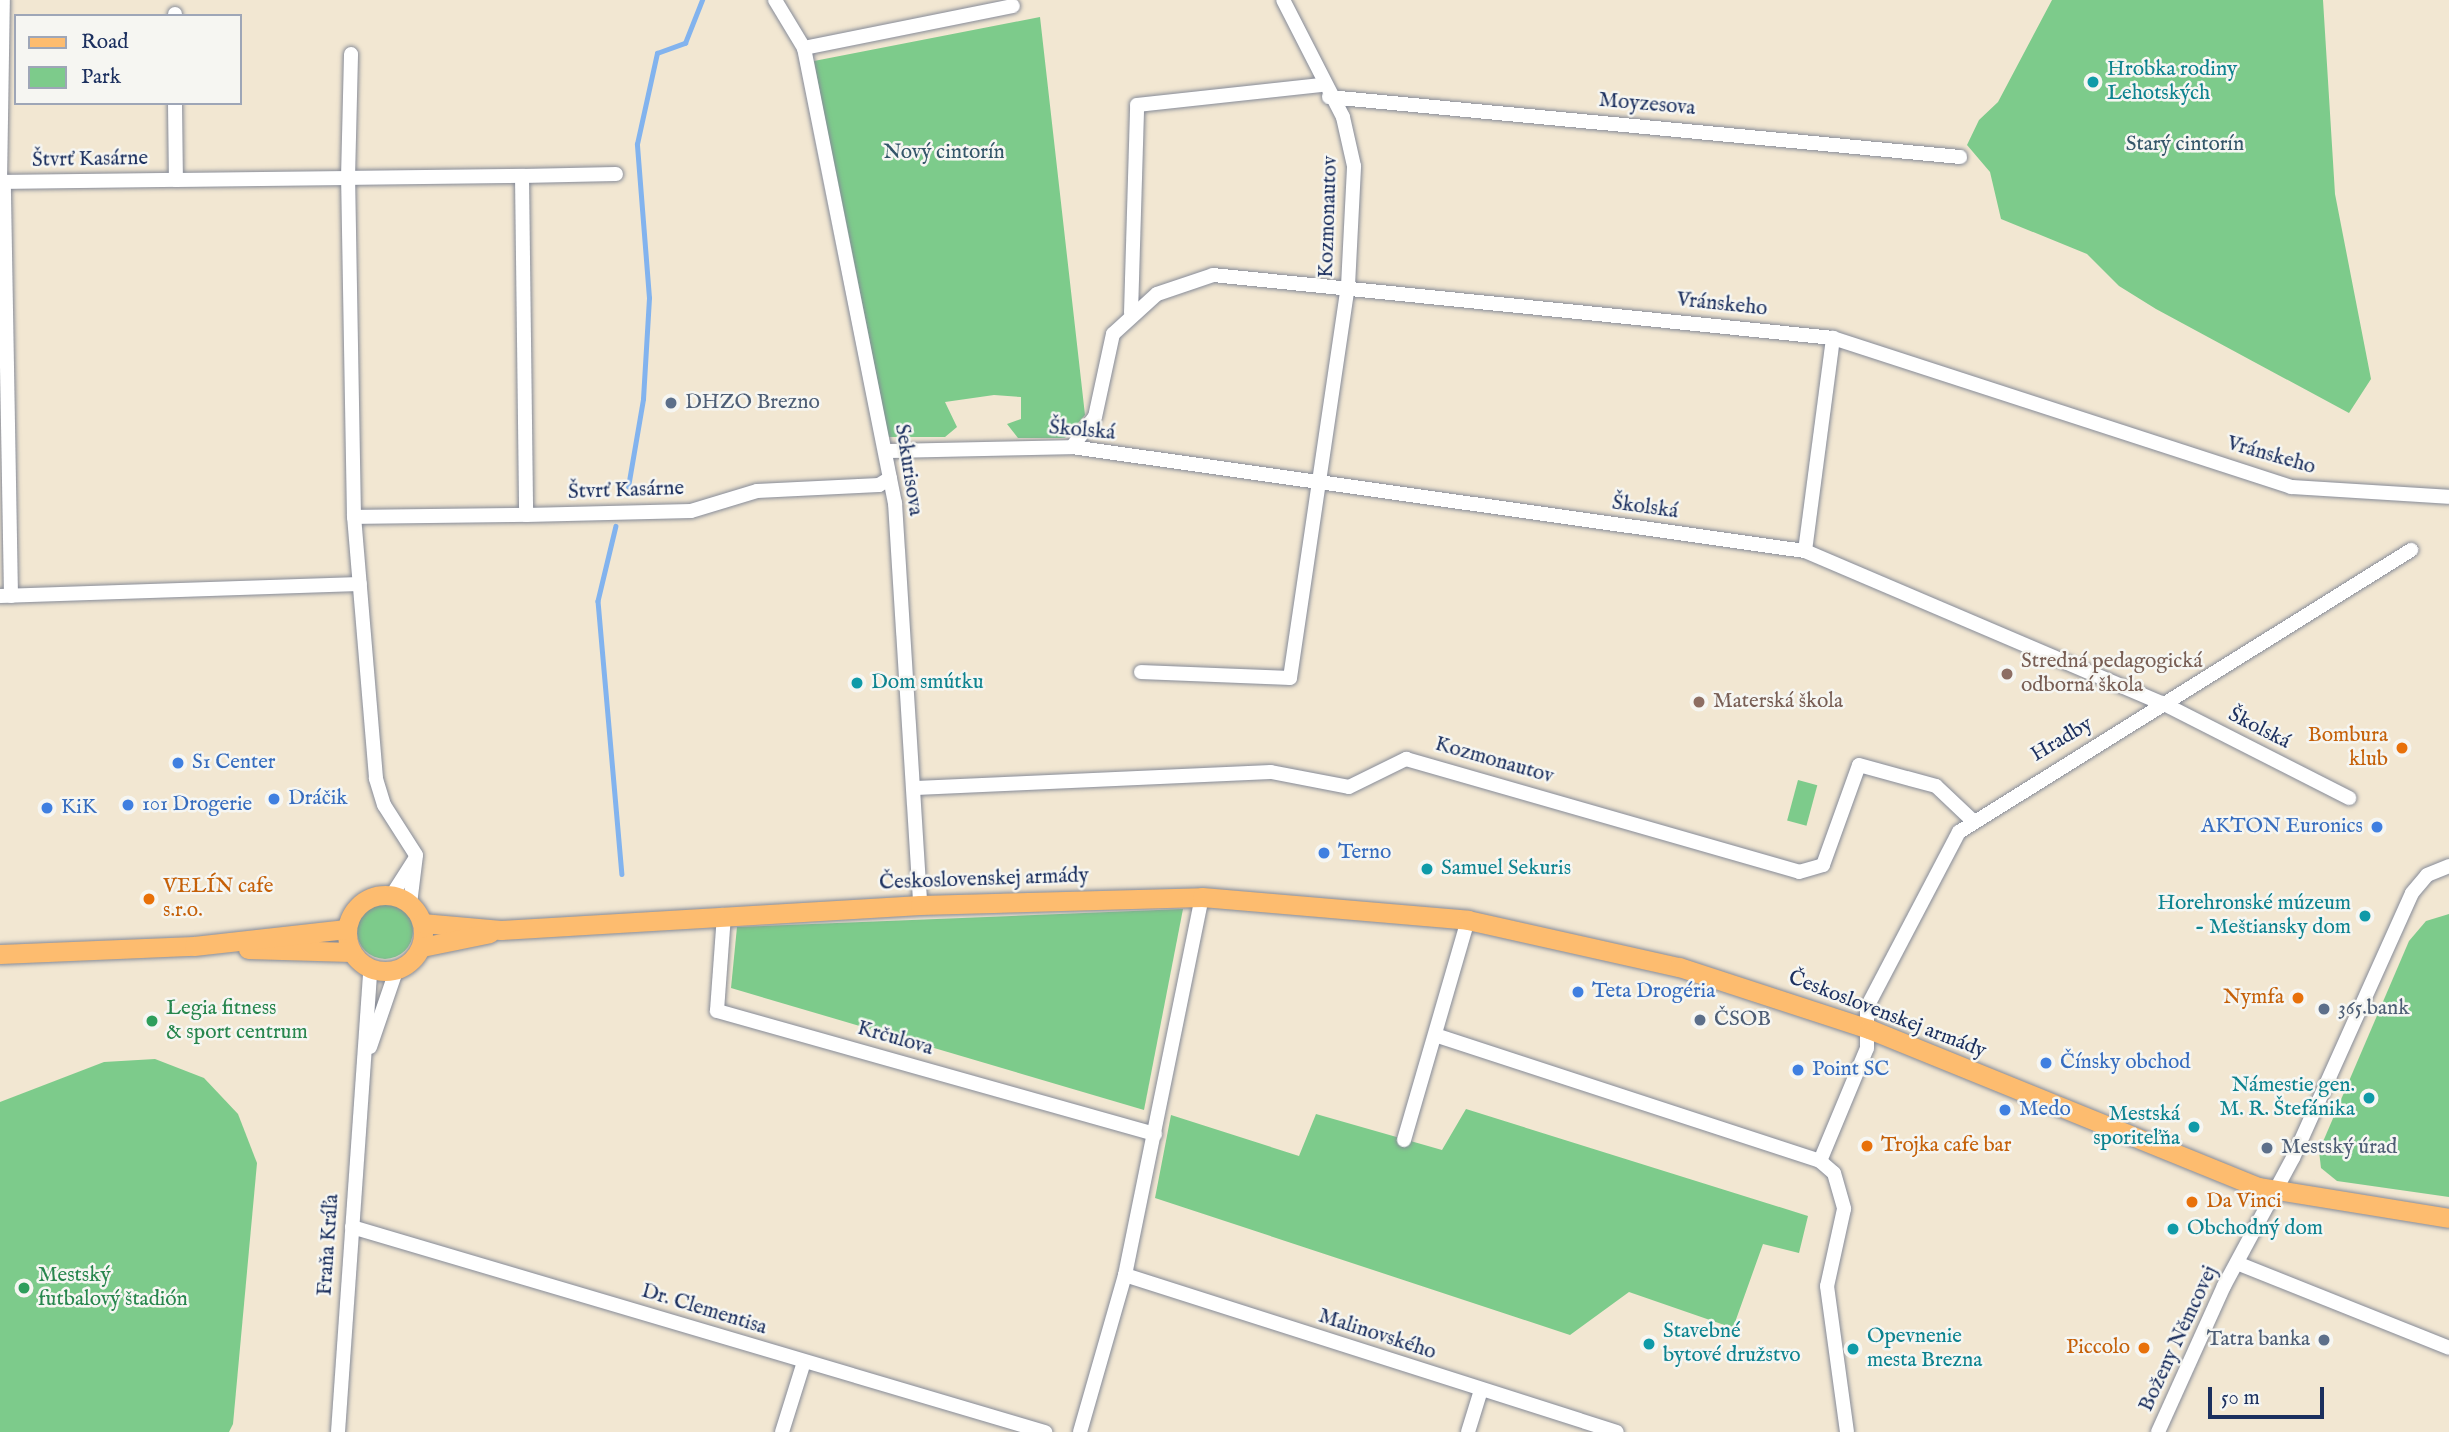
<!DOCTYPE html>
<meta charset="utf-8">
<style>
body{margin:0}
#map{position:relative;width:2449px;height:1432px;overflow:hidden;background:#f2e7d2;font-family:"IM FELL English",serif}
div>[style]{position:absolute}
.green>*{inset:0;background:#7dcb8b;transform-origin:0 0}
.round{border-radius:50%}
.stream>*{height:4.5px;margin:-2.25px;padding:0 2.25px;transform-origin:2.25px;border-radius:2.25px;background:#82b3ee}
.roads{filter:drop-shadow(0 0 2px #868b98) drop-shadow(0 0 2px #868b98)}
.minor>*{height:14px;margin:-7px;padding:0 7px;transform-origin:7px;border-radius:7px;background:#fff}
.major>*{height:19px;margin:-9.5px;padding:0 9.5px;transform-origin:9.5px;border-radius:9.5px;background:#fdbc6f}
.major>.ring{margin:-9.5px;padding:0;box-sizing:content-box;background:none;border:19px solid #fdbc6f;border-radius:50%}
.dots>*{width:19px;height:19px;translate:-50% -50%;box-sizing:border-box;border:4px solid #f6f6f2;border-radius:50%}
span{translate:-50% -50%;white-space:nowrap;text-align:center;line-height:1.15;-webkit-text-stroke:5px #f6f6f2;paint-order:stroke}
.culture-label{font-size:21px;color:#0d838f}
.left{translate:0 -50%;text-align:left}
.right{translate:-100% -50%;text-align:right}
.street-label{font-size:21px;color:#1b2f5e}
.park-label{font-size:21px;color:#345669}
.service-label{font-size:21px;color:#4e5e75}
.education-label{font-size:21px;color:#785e54}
.food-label{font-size:21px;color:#c56008}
.shop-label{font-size:21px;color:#366cbe}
.leisure-label{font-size:21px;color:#27864d}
.legend{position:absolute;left:14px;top:14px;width:228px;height:91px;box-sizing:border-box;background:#f6f6f2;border:2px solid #9ea6b7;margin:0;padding:9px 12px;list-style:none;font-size:21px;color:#1b2f5e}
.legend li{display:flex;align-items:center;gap:14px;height:35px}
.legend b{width:35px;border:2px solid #9ea6b7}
.scale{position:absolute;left:2208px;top:1387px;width:116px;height:32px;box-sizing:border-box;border:4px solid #1b2f5e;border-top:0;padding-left:9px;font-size:21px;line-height:24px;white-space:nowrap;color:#1b2f5e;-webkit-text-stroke:5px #f6f6f2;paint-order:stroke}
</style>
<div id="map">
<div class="green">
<div style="clip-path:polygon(2052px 0,2323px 0,2335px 194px,2371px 379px,2349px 413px,2156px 309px,2119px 286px,2087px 254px,2001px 219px,1990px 172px,1967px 145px,1979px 120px,1998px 102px)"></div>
<div style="clip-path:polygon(1040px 17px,1085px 415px,1065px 438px,1018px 438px,1007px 424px,1021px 419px,1021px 397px,994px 395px,945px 402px,957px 427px,945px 437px,883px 437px,814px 61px)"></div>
<div style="left:1798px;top:780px;width:20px;height:42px;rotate:15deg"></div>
<div class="round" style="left:357px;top:903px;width:56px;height:56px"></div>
<div style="clip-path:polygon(1183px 909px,1144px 1110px,731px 988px,737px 927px)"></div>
<div style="clip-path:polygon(2449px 914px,2449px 1197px,2337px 1181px,2321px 1168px,2319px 1151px,2409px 941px,2426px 921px)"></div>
<div style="clip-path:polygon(155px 1059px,204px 1078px,238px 1114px,257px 1163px,233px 1424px,229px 1432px,0 1432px,0 1102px,104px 1062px)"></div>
<div style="clip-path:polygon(1466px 1109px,1808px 1216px,1799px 1253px,1763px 1244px,1733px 1328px,1629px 1292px,1570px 1335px,1155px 1198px,1171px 1115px,1299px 1156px,1316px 1114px,1442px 1150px)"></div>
</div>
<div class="stream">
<div style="left:628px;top:487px;width:89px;rotate:-80.3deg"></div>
<div style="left:643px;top:399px;width:101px;rotate:-86.6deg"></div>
<div style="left:649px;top:298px;width:154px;rotate:-94.5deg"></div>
<div style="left:637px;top:144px;width:93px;rotate:-77.6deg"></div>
<div style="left:657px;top:53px;width:30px;rotate:-20deg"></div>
<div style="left:685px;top:43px;width:46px;rotate:-68.4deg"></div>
<div style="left:616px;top:526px;width:77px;rotate:103.5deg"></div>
<div style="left:598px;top:601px;width:274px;rotate:85deg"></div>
</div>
<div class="roads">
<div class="minor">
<div style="left:775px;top:0;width:56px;rotate:58.9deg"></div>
<div style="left:804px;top:48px;width:464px;rotate:78.7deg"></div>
<div style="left:895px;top:503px;width:403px;rotate:86.4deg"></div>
<div style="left:175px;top:14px;width:2px;rotate:90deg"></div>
<div style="left:804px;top:48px;width:213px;rotate:-11.4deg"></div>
<div style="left:1329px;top:97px;width:634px;rotate:5.43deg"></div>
<div style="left:175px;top:103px;width:77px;rotate:89.3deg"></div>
<div style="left:176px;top:180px;width:172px;rotate:-0.7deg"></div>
<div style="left:348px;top:178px;width:124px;rotate:-88.6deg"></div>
<div style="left:522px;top:176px;width:94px;rotate:-1.2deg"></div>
<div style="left:0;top:182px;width:182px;rotate:-89.1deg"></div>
<div style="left:1131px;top:313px;width:208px;rotate:-88.3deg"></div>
<div style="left:1137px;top:105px;width:185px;rotate:-6.2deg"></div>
<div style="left:1072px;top:447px;width:38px;rotate:-53deg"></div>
<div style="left:1095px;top:417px;width:85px;rotate:-77.8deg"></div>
<div style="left:1113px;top:334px;width:59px;rotate:-42.3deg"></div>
<div style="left:1157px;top:294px;width:59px;rotate:-18.7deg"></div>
<div style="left:1213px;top:275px;width:623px;rotate:5.8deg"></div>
<div style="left:1833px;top:338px;width:482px;rotate:18deg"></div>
<div style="left:2291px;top:487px;width:158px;rotate:3.6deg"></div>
<div style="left:885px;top:451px;width:187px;rotate:-1.2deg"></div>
<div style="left:1072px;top:447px;width:740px;rotate:8.08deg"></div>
<div style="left:1805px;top:551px;width:388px;rotate:23.1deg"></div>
<div style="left:2162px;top:703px;width:210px;rotate:26.9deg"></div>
<div style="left:354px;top:517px;width:339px;rotate:-91deg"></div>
<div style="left:348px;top:178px;width:174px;rotate:-0.7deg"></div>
<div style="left:522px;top:176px;width:339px;rotate:89.3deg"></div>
<div style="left:526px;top:515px;width:165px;rotate:-1.4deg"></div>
<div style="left:691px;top:511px;width:69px;rotate:-16.9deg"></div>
<div style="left:757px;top:491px;width:122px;rotate:-2.8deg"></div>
<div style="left:879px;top:485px;width:13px;rotate:-32deg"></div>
<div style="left:1805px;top:551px;width:215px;rotate:-82.5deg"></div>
<div style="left:0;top:596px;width:360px;rotate:-1.9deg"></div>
<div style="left:11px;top:596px;width:414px;rotate:-91deg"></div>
<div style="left:4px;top:182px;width:172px;rotate:-0.7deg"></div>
<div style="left:1141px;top:672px;width:149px;rotate:2.3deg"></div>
<div style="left:1290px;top:678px;width:396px;rotate:-81.6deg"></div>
<div style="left:1348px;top:286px;width:120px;rotate:-87.1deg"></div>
<div style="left:1354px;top:166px;width:50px;rotate:-102.7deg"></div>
<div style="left:1343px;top:117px;width:131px;rotate:-117.1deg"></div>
<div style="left:916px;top:788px;width:355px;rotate:-2.6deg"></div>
<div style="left:1271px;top:772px;width:79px;rotate:10.9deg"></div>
<div style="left:1349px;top:787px;width:64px;rotate:-26.2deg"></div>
<div style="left:1406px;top:759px;width:409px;rotate:16deg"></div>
<div style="left:1799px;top:872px;width:25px;rotate:-16deg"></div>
<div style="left:1823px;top:865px;width:106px;rotate:-70.2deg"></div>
<div style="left:1859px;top:765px;width:80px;rotate:15.3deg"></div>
<div style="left:1936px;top:786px;width:50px;rotate:43.4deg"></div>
<div style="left:392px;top:895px;width:43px;rotate:-57.4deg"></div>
<div style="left:410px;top:904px;width:49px;rotate:-83deg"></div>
<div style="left:416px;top:855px;width:59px;rotate:-122.6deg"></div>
<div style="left:384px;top:805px;width:28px;rotate:-107deg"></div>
<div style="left:376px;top:778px;width:262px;rotate:-94.8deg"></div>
<div style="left:354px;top:517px;width:172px;rotate:-0.7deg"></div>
<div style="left:724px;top:915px;width:96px;rotate:94.2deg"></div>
<div style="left:717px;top:1011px;width:455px;rotate:15.7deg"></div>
<div style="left:1435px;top:1035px;width:405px;rotate:18.1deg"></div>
<div style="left:1820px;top:1161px;width:18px;rotate:41deg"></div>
<div style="left:1834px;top:1173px;width:37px;rotate:74deg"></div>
<div style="left:1844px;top:1209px;width:79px;rotate:102.4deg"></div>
<div style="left:1827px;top:1286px;width:147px;rotate:82.2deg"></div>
<div style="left:370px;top:1047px;width:80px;rotate:-71.1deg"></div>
<div style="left:1404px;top:1140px;width:229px;rotate:-73.8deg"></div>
<div style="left:1820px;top:1161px;width:122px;rotate:-67.4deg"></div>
<div style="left:1867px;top:1048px;width:41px;rotate:-90deg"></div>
<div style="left:1867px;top:1007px;width:198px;rotate:-62.3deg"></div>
<div style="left:1959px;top:832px;width:533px;rotate:-31.96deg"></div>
<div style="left:352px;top:1227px;width:723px;rotate:16.48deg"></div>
<div style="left:2237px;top:1263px;width:228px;rotate:21.8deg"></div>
<div style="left:1125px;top:1275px;width:516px;rotate:17.7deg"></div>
<div style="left:338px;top:1432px;width:464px;rotate:-86deg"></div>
<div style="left:782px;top:1432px;width:73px;rotate:-72.6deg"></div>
<div style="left:1080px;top:1432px;width:163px;rotate:-74deg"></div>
<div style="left:1125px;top:1275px;width:386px;rotate:-78.5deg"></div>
<div style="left:1468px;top:1432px;width:44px;rotate:-72.8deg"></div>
<div style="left:2158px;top:1432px;width:160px;rotate:-65.7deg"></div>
<div style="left:2224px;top:1286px;width:145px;rotate:-61.7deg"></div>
<div style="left:2293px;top:1158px;width:290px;rotate:-65.8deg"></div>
<div style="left:2412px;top:893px;width:23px;rotate:-50deg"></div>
<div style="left:2427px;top:875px;width:24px;rotate:-22deg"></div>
</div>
<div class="major">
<div class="ring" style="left:347px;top:895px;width:57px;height:57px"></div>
<div style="left:422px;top:923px;width:79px;rotate:5.1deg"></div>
<div style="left:501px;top:930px;width:420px;rotate:-3.4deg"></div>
<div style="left:920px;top:905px;width:282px;rotate:-1.6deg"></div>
<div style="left:1202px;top:897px;width:267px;rotate:4.9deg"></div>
<div style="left:1468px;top:920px;width:216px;rotate:12.6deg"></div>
<div style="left:1679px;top:967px;width:200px;rotate:18.1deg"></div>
<div style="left:1869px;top:1029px;width:420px;rotate:22.1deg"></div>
<div style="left:2258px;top:1187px;width:193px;rotate:9.2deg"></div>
<div style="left:422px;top:947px;width:69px;rotate:-11.6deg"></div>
<div style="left:248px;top:949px;width:103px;rotate:1.7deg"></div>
<div style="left:0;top:954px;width:194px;rotate:-2.4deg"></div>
<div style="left:194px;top:946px;width:153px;rotate:-6.4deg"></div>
</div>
</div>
<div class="dots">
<div style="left:2093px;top:82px;background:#0f9aa8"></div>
<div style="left:671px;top:403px;background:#5c6f8a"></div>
<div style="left:2007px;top:674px;background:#8d6e63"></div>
<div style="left:857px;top:683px;background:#0f9aa8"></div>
<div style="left:1699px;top:702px;background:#8d6e63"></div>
<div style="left:2402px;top:748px;background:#e8710a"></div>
<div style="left:178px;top:763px;background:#3f7fe0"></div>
<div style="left:274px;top:799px;background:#3f7fe0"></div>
<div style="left:128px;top:805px;background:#3f7fe0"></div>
<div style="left:47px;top:808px;background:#3f7fe0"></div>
<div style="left:2377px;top:827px;background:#3f7fe0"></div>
<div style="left:1324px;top:853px;background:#3f7fe0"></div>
<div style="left:1427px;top:869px;background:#0f9aa8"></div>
<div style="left:149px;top:899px;background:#e8710a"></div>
<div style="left:2365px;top:916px;background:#0f9aa8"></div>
<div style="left:1578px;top:992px;background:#3f7fe0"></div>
<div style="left:2298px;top:998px;background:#e8710a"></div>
<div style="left:2324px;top:1009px;background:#5c6f8a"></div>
<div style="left:1700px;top:1020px;background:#5c6f8a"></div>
<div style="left:152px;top:1021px;background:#2e9e5b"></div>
<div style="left:2046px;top:1063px;background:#3f7fe0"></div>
<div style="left:1798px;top:1070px;background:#3f7fe0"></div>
<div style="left:2369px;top:1098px;background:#0f9aa8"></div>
<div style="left:2005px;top:1110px;background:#3f7fe0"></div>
<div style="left:2194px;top:1127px;background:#0f9aa8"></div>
<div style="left:1867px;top:1146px;background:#e8710a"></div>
<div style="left:2267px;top:1148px;background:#5c6f8a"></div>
<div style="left:2192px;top:1202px;background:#e8710a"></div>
<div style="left:2173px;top:1229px;background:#0f9aa8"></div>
<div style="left:24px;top:1288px;background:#2e9e5b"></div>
<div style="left:2324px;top:1340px;background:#5c6f8a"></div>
<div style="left:1649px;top:1344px;background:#0f9aa8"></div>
<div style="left:2144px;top:1348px;background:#e8710a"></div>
<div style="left:1853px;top:1349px;background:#0f9aa8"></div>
</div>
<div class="culture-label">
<span class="left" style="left:2107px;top:82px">Hrobka rodiny<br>Lehotských</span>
<span class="left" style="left:871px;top:683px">Dom smútku</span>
<span class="left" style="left:1441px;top:869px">Samuel Sekuris</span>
<span class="right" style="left:2351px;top:916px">Horehronské múzeum<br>- Meštiansky dom</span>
<span class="right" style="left:2355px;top:1098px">Námestie gen.<br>M. R. Štefánika</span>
<span class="right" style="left:2180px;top:1127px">Mestská<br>sporiteľňa</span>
<span class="left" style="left:2187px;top:1229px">Obchodný dom</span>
<span class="left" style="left:1663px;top:1344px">Stavebné<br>bytové družstvo</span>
<span class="left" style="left:1867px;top:1349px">Opevnenie<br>mesta Brezna</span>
</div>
<div class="street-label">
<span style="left:1647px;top:105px;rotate:5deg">Moyzesova</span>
<span style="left:90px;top:160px;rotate:-1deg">Štvrť Kasárne</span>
<span style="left:1329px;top:217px;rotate:-88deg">Kozmonautov</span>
<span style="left:1722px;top:305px;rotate:6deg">Vránskeho</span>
<span style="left:1082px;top:431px;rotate:5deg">Školská</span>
<span style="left:2271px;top:456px;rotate:16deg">Vránskeho</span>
<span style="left:908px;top:470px;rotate:81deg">Sekurisova</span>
<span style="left:626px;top:491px;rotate:-2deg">Štvrť Kasárne</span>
<span style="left:1645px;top:508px;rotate:8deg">Školská</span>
<span style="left:2259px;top:729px;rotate:27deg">Školská</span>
<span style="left:2062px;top:740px;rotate:-31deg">Hradby</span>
<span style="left:1494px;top:761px;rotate:16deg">Kozmonautov</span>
<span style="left:984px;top:880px;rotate:-2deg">Československej armády</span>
<span style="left:1887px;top:1015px;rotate:21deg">Československej armády</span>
<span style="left:895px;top:1039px;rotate:16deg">Krčulova</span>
<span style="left:329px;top:1245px;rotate:-86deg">Fraňa Kráľa</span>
<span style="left:704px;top:1310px;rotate:17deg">Dr. Clementisa</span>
<span style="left:1377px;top:1335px;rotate:18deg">Malinovského</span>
<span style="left:2179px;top:1339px;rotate:-65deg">Boženy Němcovej</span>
</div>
<div class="park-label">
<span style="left:2185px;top:145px">Starý cintorín</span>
<span style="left:944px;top:153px">Nový cintorín</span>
</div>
<div class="service-label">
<span class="left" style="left:685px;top:403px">DHZO Brezno</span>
<span class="left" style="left:2338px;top:1009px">365.bank</span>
<span class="left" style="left:1714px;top:1020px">ČSOB</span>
<span class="left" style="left:2281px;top:1148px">Mestský úrad</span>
<span class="right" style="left:2310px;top:1340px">Tatra banka</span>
</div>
<div class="education-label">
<span class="left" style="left:2021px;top:674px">Stredná pedagogická<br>odborná škola</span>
<span class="left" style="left:1713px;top:702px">Materská škola</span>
</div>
<div class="food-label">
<span class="right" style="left:2388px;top:748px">Bombura<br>klub</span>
<span class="left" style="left:163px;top:899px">VELÍN cafe<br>s.r.o.</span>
<span class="right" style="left:2284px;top:998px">Nymfa</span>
<span class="left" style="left:1881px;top:1146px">Trojka cafe bar</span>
<span class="left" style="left:2206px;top:1202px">Da Vinci</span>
<span class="right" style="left:2130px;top:1348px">Piccolo</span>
</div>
<div class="shop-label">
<span class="left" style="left:192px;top:763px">S1 Center</span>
<span class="left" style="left:288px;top:799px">Dráčik</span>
<span class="left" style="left:142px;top:805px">101 Drogerie</span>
<span class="left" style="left:61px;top:808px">KiK</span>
<span class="right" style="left:2363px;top:827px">AKTON Euronics</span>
<span class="left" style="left:1338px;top:853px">Terno</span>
<span class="left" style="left:1592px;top:992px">Teta Drogéria</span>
<span class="left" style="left:2060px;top:1063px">Čínsky obchod</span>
<span class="left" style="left:1812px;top:1070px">Point SC</span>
<span class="left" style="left:2019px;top:1110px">Medo</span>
</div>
<div class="leisure-label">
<span class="left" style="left:166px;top:1021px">Legia fitness<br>&amp; sport centrum</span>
<span class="left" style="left:38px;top:1288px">Mestský<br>futbalový štadión</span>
</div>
<ul class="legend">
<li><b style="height:9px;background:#fdbc6f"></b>Road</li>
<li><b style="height:19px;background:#7dcb8b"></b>Park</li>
</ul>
<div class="scale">50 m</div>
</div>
